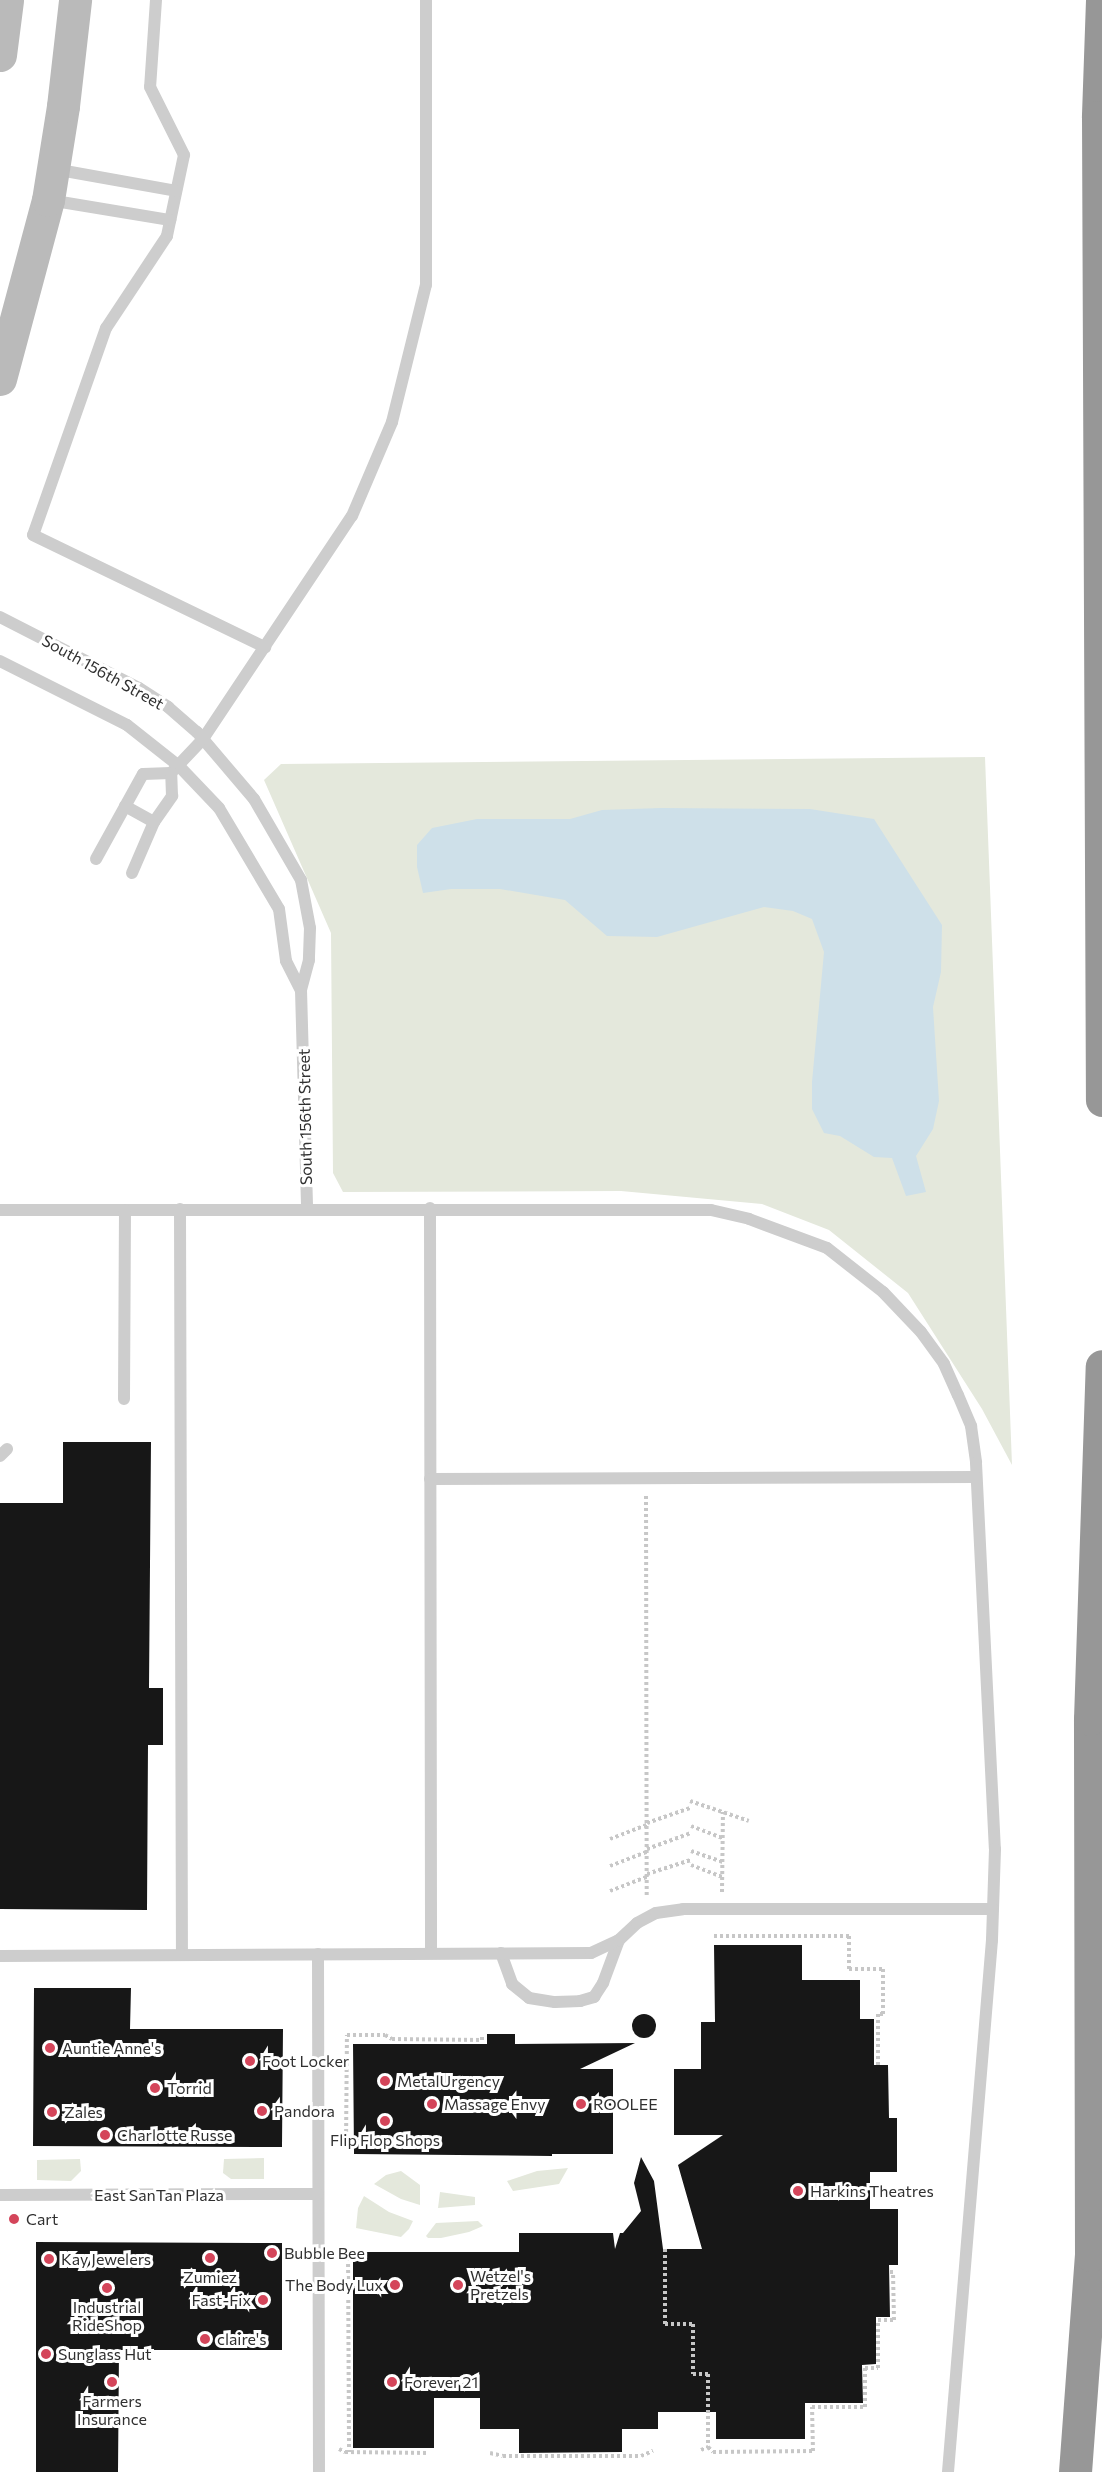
<!DOCTYPE html>
<style>
body{margin:0}
#map{position:relative;width:1102px;height:2472px;overflow:hidden;background:#fff;font-family:Commissioner,sans-serif}
div>[style]{position:absolute}
.green>*{inset:0;background:#e4e8dc}
.water>*{inset:0;background:#cee0e9}
.building>*{inset:0;background:#171717}
.round{border-radius:50%}
.path>*{height:4px;margin-top:-2px;transform-origin:0;background:repeating-linear-gradient(90deg,#c7c7c7 0 3px,transparent 0 6px)}
.service>*{height:12px;margin:-6px;padding:0 6px;transform-origin:6px;border-radius:6px;background:#cdcdcd}
.secondary>*{height:33px;margin:-16.5px;padding:0 16.5px;transform-origin:16.5px;border-radius:16.5px;background:#bababa}
.motorway>*{height:33px;margin:-16.5px;padding:0 16.5px;transform-origin:16.5px;border-radius:16.5px;background:#979797}
.dots>*{width:16px;height:16px;translate:-50% -50%;box-sizing:border-box;border:3px solid #fff;border-radius:50%}
span{translate:-50% -50%;white-space:nowrap;text-align:center;line-height:1.15;-webkit-text-stroke:6px #fff;paint-order:stroke}
.street-label{font-size:16px;color:#303030}
.poi-label{font-size:16px;color:#303030}
.left{translate:0 -50%;text-align:left}
.right{translate:-100% -50%;text-align:right}
</style>
<div id="map">
<div class="green">
<div style="clip-path:polygon(985px 757px,1012px 1465px,982px 1409px,908px 1293px,829px 1230px,762px 1204px,621px 1191px,343px 1192px,333px 1173px,331px 933px,264px 780px,281px 764px)"></div>
<div style="clip-path:polygon(264px 2158px,264px 2179px,231px 2179px,223px 2173px,224px 2159px)"></div>
<div style="clip-path:polygon(80px 2159px,81px 2171px,71px 2181px,37px 2180px,37px 2160px)"></div>
<div style="clip-path:polygon(568px 2168px,559px 2184px,513px 2191px,507px 2181px,537px 2171px)"></div>
<div style="clip-path:polygon(401px 2171px,420px 2185px,420px 2205px,401px 2199px,374px 2184px,386px 2175px)"></div>
<div style="clip-path:polygon(440px 2192px,475px 2197px,475px 2205px,438px 2208px)"></div>
<div style="clip-path:polygon(364px 2196px,389px 2212px,413px 2221px,409px 2229px,401px 2237px,356px 2228px,358px 2208px)"></div>
<div style="clip-path:polygon(478px 2221px,483px 2226px,469px 2232px,441px 2238px,428px 2238px,426px 2236px,436px 2223px)"></div>
</div>
<div class="water">
<div style="clip-path:polygon(661px 808px,810px 809px,874px 819px,942px 925px,941px 972px,933px 1007px,939px 1101px,933px 1129px,916px 1156px,926px 1192px,906px 1196px,892px 1158px,874px 1157px,840px 1136px,824px 1133px,812px 1109px,812px 1082px,824px 952px,812px 919px,793px 911px,764px 907px,657px 937px,607px 936px,565px 900px,500px 889px,451px 889px,423px 893px,417px 867px,417px 845px,432px 828px,477px 819px,570px 819px,602px 810px)"></div>
</div>
<div class="building">
<div style="clip-path:polygon(63px 1442px,151px 1442px,149px 1688px,163px 1688px,163px 1745px,148px 1745px,147px 1910px,0 1909px,0 1503px,63px 1503px)"></div>
<div style="clip-path:polygon(714px 1945px,802px 1945px,802px 1980px,860px 1980px,860px 2019px,874px 2019px,874px 2065px,888px 2065px,889px 2118px,897px 2118px,897px 2172px,870px 2172px,870px 2209px,898px 2209px,898px 2265px,889px 2265px,890px 2317px,876px 2317px,876px 2364px,862px 2365px,863px 2403px,805px 2403px,805px 2439px,716px 2439px,716px 2412px,658px 2412px,658px 2429px,622px 2429px,622px 2452px,519px 2453px,519px 2429px,480px 2429px,480px 2398px,434px 2398px,434px 2448px,353px 2448px,353px 2252px,519px 2252px,519px 2233px,613px 2233px,615px 2249px,620px 2233px,623px 2233px,641px 2211px,634px 2183px,641px 2157px,654px 2181px,663px 2249px,702px 2249px,678px 2165px,723px 2135px,674px 2135px,674px 2069px,701px 2069px,701px 2022px,715px 2022px)"></div>
<div style="clip-path:polygon(34px 1988px,131px 1988px,130px 2029px,283px 2029px,282px 2147px,33px 2146px)"></div>
<div class="round" style="left:632px;top:2014px;width:24px;height:24px"></div>
<div style="clip-path:polygon(487px 2034px,515px 2034px,515px 2044px,635px 2043px,580px 2069px,613px 2069px,613px 2154px,552px 2154px,552px 2156px,354px 2154px,353px 2044px,487px 2044px)"></div>
<div style="clip-path:polygon(36px 2242px,282px 2243px,282px 2350px,119px 2350px,118px 2472px,36px 2472px)"></div>
</div>
<div class="path">
<div style="left:646px;top:1496px;width:401px;rotate:89.9deg"></div>
<div style="left:690px;top:1801px;width:62px;rotate:18.7deg"></div>
<div style="left:647px;top:1823px;width:46px;rotate:-19.2deg"></div>
<div style="left:691px;top:1826px;width:34px;rotate:21deg"></div>
<div style="left:610px;top:1839px;width:40px;rotate:-21deg"></div>
<div style="left:647px;top:1849px;width:47px;rotate:-20deg"></div>
<div style="left:691px;top:1851px;width:34px;rotate:19deg"></div>
<div style="left:691px;top:1865px;width:34px;rotate:21deg"></div>
<div style="left:610px;top:1866px;width:40px;rotate:-21deg"></div>
<div style="left:647px;top:1874px;width:46px;rotate:-17.7deg"></div>
<div style="left:610px;top:1891px;width:40px;rotate:-21deg"></div>
<div style="left:722px;top:1892px;width:80px;rotate:-89.3deg"></div>
<div style="left:714px;top:1936px;width:135px"></div>
<div style="left:849px;top:1936px;width:33px;rotate:90deg"></div>
<div style="left:849px;top:1969px;width:34px"></div>
<div style="left:883px;top:1969px;width:45px;rotate:90deg"></div>
<div style="left:883px;top:2014px;width:5px;rotate:180deg"></div>
<div style="left:878px;top:2014px;width:51px;rotate:90deg"></div>
<div style="left:346px;top:2144px;width:109px;rotate:-89.5deg"></div>
<div style="left:347px;top:2035px;width:38px"></div>
<div style="left:385px;top:2035px;width:8px;rotate:30deg"></div>
<div style="left:392px;top:2039px;width:90px;rotate:0.6deg"></div>
<div style="left:482px;top:2040px;width:6px;rotate:-90deg"></div>
<div style="left:665px;top:2249px;width:75px;rotate:90deg"></div>
<div style="left:665px;top:2324px;width:28px"></div>
<div style="left:693px;top:2324px;width:50px;rotate:90deg"></div>
<div style="left:693px;top:2374px;width:15px"></div>
<div style="left:708px;top:2374px;width:73px;rotate:90deg"></div>
<div style="left:708px;top:2447px;width:7px;rotate:45deg"></div>
<div style="left:713px;top:2452px;width:100px;rotate:-0.6deg"></div>
<div style="left:813px;top:2451px;width:44px;rotate:-91.3deg"></div>
<div style="left:812px;top:2407px;width:53px"></div>
<div style="left:865px;top:2407px;width:39px;rotate:-90deg"></div>
<div style="left:865px;top:2368px;width:13px"></div>
<div style="left:878px;top:2368px;width:48px;rotate:-90deg"></div>
<div style="left:878px;top:2320px;width:16px"></div>
<div style="left:894px;top:2320px;width:48px;rotate:-91.2deg"></div>
<div style="left:893px;top:2272px;width:4px;rotate:180deg"></div>
<div style="left:348px;top:2252px;width:200px;rotate:89.7deg"></div>
<div style="left:339px;top:2449px;width:7px;rotate:27deg"></div>
<div style="left:345px;top:2452px;width:84px;rotate:0.7deg"></div>
<div style="left:701px;top:2450px;width:8px;rotate:-23deg"></div>
<div style="left:490px;top:2453px;width:13px;rotate:13deg"></div>
<div style="left:503px;top:2456px;width:138px"></div>
<div style="left:641px;top:2456px;width:13px;rotate:-23deg"></div>
</div>
<div class="service">
<div style="left:156px;top:0;width:87px;rotate:93.9deg"></div>
<div style="left:150px;top:87px;width:76px;rotate:63.4deg"></div>
<div style="left:184px;top:155px;width:83px;rotate:101.9deg"></div>
<div style="left:167px;top:236px;width:110px;rotate:123.5deg"></div>
<div style="left:106px;top:328px;width:219px;rotate:109.4deg"></div>
<div style="left:33px;top:535px;width:258px;rotate:25.8deg"></div>
<div style="left:54px;top:169px;width:124px;rotate:10.2deg"></div>
<div style="left:49px;top:200px;width:123px;rotate:9.4deg"></div>
<div style="left:0;top:617px;width:156px;rotate:27.1deg"></div>
<div style="left:139px;top:688px;width:35px;rotate:33deg"></div>
<div style="left:168px;top:707px;width:38px;rotate:41deg"></div>
<div style="left:197px;top:732px;width:88px;rotate:49.6deg"></div>
<div style="left:254px;top:799px;width:94px;rotate:59.9deg"></div>
<div style="left:301px;top:880px;width:49px;rotate:79.4deg"></div>
<div style="left:310px;top:928px;width:32px;rotate:92deg"></div>
<div style="left:309px;top:960px;width:31px;rotate:105deg"></div>
<div style="left:301px;top:990px;width:218px;rotate:88.4deg"></div>
<div style="left:0;top:661px;width:142px;rotate:26.7deg"></div>
<div style="left:127px;top:725px;width:66px;rotate:38.3deg"></div>
<div style="left:179px;top:766px;width:58px;rotate:46.4deg"></div>
<div style="left:219px;top:808px;width:117px;rotate:59.3deg"></div>
<div style="left:279px;top:909px;width:52px;rotate:82.3deg"></div>
<div style="left:286px;top:961px;width:33px;rotate:63deg"></div>
<div style="left:125px;top:806px;width:33px;rotate:29deg"></div>
<div style="left:96px;top:859px;width:97px;rotate:-61.1deg"></div>
<div style="left:143px;top:774px;width:28px;rotate:-2deg"></div>
<div style="left:171px;top:773px;width:47px;rotate:-46.7deg"></div>
<div style="left:203px;top:739px;width:268px;rotate:-56.3deg"></div>
<div style="left:352px;top:516px;width:102px;rotate:-66.9deg"></div>
<div style="left:392px;top:422px;width:141px;rotate:-76.1deg"></div>
<div style="left:426px;top:285px;width:285px;rotate:-90deg"></div>
<div style="left:132px;top:873px;width:56px;rotate:-66.7deg"></div>
<div style="left:154px;top:822px;width:32px;rotate:-55deg"></div>
<div style="left:172px;top:796px;width:23px;rotate:-92deg"></div>
<div style="left:430px;top:1208px;width:745px;rotate:89.92deg"></div>
<div style="left:180px;top:1209px;width:746px;rotate:89.85deg"></div>
<div style="left:0;top:1210px;width:711px"></div>
<div style="left:711px;top:1210px;width:39px;rotate:13deg"></div>
<div style="left:749px;top:1219px;width:83px;rotate:20.4deg"></div>
<div style="left:827px;top:1248px;width:71px;rotate:38.2deg"></div>
<div style="left:883px;top:1292px;width:55px;rotate:46.5deg"></div>
<div style="left:921px;top:1332px;width:39px;rotate:54deg"></div>
<div style="left:944px;top:1364px;width:34px;rotate:66deg"></div>
<div style="left:958px;top:1395px;width:34px;rotate:67deg"></div>
<div style="left:971px;top:1426px;width:37px;rotate:82deg"></div>
<div style="left:976px;top:1463px;width:386px;rotate:87.2deg"></div>
<div style="left:995px;top:1849px;width:91px;rotate:91.9deg"></div>
<div style="left:992px;top:1940px;width:534px;rotate:94.73deg"></div>
<div style="left:124px;top:1399px;width:189px;rotate:-89.7deg"></div>
<div style="left:0;top:1456px;width:10px;rotate:-45deg"></div>
<div style="left:430px;top:1479px;width:546px;rotate:-0.21deg"></div>
<div style="left:501px;top:1953px;width:33px;rotate:70deg"></div>
<div style="left:512px;top:1984px;width:22px;rotate:39deg"></div>
<div style="left:529px;top:1998px;width:26px;rotate:9deg"></div>
<div style="left:555px;top:2002px;width:25px;rotate:-2deg"></div>
<div style="left:580px;top:2001px;width:15px;rotate:-16deg"></div>
<div style="left:594px;top:1997px;width:17px;rotate:-57deg"></div>
<div style="left:603px;top:1983px;width:46px;rotate:-69.6deg"></div>
<div style="left:318px;top:1954px;width:518px;rotate:89.89deg"></div>
<div style="left:0;top:1956px;width:591px;rotate:-0.29deg"></div>
<div style="left:591px;top:1953px;width:31px;rotate:-25deg"></div>
<div style="left:619px;top:1940px;width:25px;rotate:-43deg"></div>
<div style="left:637px;top:1923px;width:21px;rotate:-28deg"></div>
<div style="left:656px;top:1913px;width:27px;rotate:-8deg"></div>
<div style="left:683px;top:1909px;width:310px"></div>
<div style="left:0;top:2195px;width:318px;rotate:-0.2deg"></div>
</div>
<div class="secondary">
<div style="left:0;top:55px;width:55px;rotate:-82.7deg"></div>
<div style="left:0;top:379px;width:185px;rotate:-75deg"></div>
<div style="left:48px;top:200px;width:95px;rotate:-80.9deg"></div>
<div style="left:63px;top:106px;width:107px;rotate:-83.5deg"></div>
</div>
<div class="motorway">
<div style="left:1102px;top:0;width:117px;rotate:92deg"></div>
<div style="left:1098px;top:117px;width:983px;rotate:89.77deg"></div>
<div style="left:1075px;top:2472px;width:218px;rotate:-85.8deg"></div>
<div style="left:1091px;top:2255px;width:536px;rotate:-90.11deg"></div>
<div style="left:1090px;top:1719px;width:353px;rotate:-88.1deg"></div>
</div>
<div class="dots">
<div style="left:50px;top:2048px;background:#d4455a"></div>
<div style="left:250px;top:2061px;background:#d4455a"></div>
<div style="left:385px;top:2081px;background:#d4455a"></div>
<div style="left:155px;top:2088px;background:#d4455a"></div>
<div style="left:432px;top:2104px;background:#d4455a"></div>
<div style="left:581px;top:2104px;background:#d4455a"></div>
<div style="left:262px;top:2111px;background:#d4455a"></div>
<div style="left:52px;top:2112px;background:#d4455a"></div>
<div style="left:385px;top:2121px;background:#d4455a"></div>
<div style="left:105px;top:2135px;background:#d4455a"></div>
<div style="left:798px;top:2191px;background:#d4455a"></div>
<div style="left:14px;top:2219px;background:#d4455a"></div>
<div style="left:272px;top:2253px;background:#d4455a"></div>
<div style="left:210px;top:2258px;background:#d4455a"></div>
<div style="left:49px;top:2259px;background:#d4455a"></div>
<div style="left:395px;top:2285px;background:#d4455a"></div>
<div style="left:458px;top:2285px;background:#d4455a"></div>
<div style="left:107px;top:2288px;background:#d4455a"></div>
<div style="left:263px;top:2300px;background:#d4455a"></div>
<div style="left:205px;top:2339px;background:#d4455a"></div>
<div style="left:46px;top:2354px;background:#d4455a"></div>
<div style="left:112px;top:2382px;background:#d4455a"></div>
<div style="left:392px;top:2382px;background:#d4455a"></div>
</div>
<div class="street-label">
<span style="left:103px;top:672px;rotate:29deg">South 156th Street</span>
<span style="left:305px;top:1117px;rotate:-91deg">South 156th Street</span>
<span style="left:159px;top:2195px">East SanTan Plaza</span>
</div>
<div class="poi-label">
<span class="left" style="left:62px;top:2048px">Auntie Anne's</span>
<span class="left" style="left:262px;top:2061px">Foot Locker</span>
<span class="left" style="left:397px;top:2081px">MetalUrgency</span>
<span class="left" style="left:167px;top:2088px">Torrid</span>
<span class="left" style="left:444px;top:2104px">Massage Envy</span>
<span class="left" style="left:593px;top:2104px">ROOLEE</span>
<span class="left" style="left:274px;top:2111px">Pandora</span>
<span class="left" style="left:64px;top:2112px">Zales</span>
<span class="left" style="left:117px;top:2135px">Charlotte Russe</span>
<span style="left:385px;top:2140px">Flip Flop Shops</span>
<span class="left" style="left:810px;top:2191px">Harkins Theatres</span>
<span class="left" style="left:26px;top:2219px">Cart</span>
<span class="left" style="left:284px;top:2253px">Bubble Bee</span>
<span class="left" style="left:61px;top:2259px">Kay Jewelers</span>
<span class="left" style="left:470px;top:2285px">Wetzel's<br>Pretzels</span>
<span style="left:210px;top:2277px">Zumiez</span>
<span class="right" style="left:383px;top:2285px">The Body Lux</span>
<span class="right" style="left:251px;top:2300px">Fast-Fix</span>
<span style="left:107px;top:2316px">Industrial<br>RideShop</span>
<span class="left" style="left:217px;top:2339px">claire's</span>
<span class="left" style="left:58px;top:2354px">Sunglass Hut</span>
<span class="left" style="left:404px;top:2382px">Forever 21</span>
<span style="left:112px;top:2410px">Farmers<br>Insurance</span>
</div>
</div>
